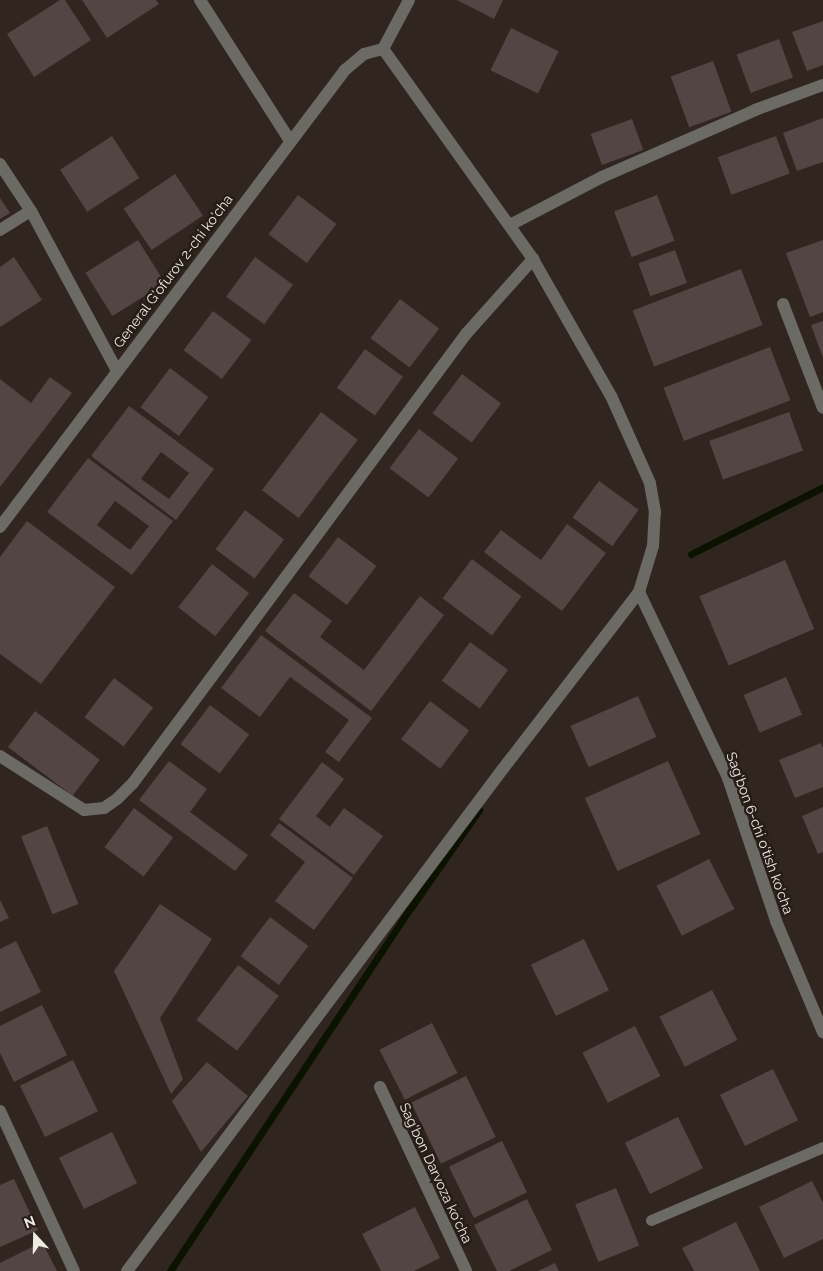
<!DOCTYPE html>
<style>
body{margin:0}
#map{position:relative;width:823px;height:1271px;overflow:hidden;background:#30261f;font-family:Raleway,sans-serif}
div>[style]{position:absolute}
.stream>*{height:7px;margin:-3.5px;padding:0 3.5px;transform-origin:3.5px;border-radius:3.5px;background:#0b1300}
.building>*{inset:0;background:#534543;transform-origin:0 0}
.lane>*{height:11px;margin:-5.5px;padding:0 5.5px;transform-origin:5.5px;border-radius:5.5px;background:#6c6a65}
.street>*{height:12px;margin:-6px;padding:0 6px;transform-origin:6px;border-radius:6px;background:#6c6a65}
span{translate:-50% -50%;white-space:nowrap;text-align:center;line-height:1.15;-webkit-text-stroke:5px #261d16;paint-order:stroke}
.street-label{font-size:14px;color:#efe9e4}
.north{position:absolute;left:10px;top:1211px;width:50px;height:50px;-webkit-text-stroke:4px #261d16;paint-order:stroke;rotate:339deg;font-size:14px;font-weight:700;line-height:20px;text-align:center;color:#efe9e4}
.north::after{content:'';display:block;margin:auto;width:18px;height:22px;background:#efe9e4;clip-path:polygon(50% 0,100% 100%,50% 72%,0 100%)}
</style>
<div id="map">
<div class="stream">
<div style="left:691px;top:554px;width:148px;rotate:-26.9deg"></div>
<div style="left:170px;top:1271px;width:434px;rotate:-56.5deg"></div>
<div style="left:410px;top:909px;width:121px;rotate:-55.1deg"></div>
</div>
<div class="building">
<div style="clip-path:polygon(60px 0,65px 0,91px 40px,34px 77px,7px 34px)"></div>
<div style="clip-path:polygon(82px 0,156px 0,159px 4px,107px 38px)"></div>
<div style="clip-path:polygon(457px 0,503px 0,494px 19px)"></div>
<div style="clip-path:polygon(823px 21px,823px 65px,807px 71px,792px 32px)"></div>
<div style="left:511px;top:28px;width:53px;height:47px;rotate:26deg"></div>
<div style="left:779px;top:39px;width:41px;height:45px;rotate:70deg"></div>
<div style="left:713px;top:61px;width:54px;height:45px;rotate:70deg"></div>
<div style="clip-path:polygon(823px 118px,823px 162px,797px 171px,783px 133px)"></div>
<div style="left:632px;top:119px;width:33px;height:44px;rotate:70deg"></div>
<div style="left:112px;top:136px;width:50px;height:62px;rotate:57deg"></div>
<div style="left:776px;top:136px;width:40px;height:62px;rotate:70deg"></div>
<div style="left:175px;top:174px;width:50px;height:62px;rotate:56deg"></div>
<div style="left:298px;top:195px;width:48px;height:49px;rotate:37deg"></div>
<div style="left:657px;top:195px;width:49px;height:46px;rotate:69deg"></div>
<div style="clip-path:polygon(0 198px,10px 213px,0 219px)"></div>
<div style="left:138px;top:240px;width:51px;height:62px;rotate:58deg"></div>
<div style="clip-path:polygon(823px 240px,823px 312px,810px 317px,786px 253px)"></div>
<div style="left:675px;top:250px;width:35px;height:39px;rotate:70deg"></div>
<div style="clip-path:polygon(14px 257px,42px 300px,0 327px,0 267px)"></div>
<div style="left:255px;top:257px;width:47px;height:49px;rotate:36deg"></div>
<div style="left:741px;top:269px;width:60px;height:116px;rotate:69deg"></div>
<div style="left:400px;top:299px;width:49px;height:49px;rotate:37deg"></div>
<div style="left:213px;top:311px;width:48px;height:49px;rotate:37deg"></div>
<div style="clip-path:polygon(823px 321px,823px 358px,811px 325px)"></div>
<div style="left:770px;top:347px;width:57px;height:114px;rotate:69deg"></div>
<div style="left:365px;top:349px;width:47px;height:48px;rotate:36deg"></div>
<div style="left:170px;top:368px;width:48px;height:49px;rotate:37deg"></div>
<div style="left:462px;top:374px;width:49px;height:49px;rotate:37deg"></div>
<div style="clip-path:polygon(50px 377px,72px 393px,0 487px,0 379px,31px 403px)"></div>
<div style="clip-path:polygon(evenodd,129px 406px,214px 469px,176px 520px,91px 456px,129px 406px,161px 452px,189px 473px,169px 499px,141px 479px,161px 452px)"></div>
<div style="left:321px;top:412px;width:46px;height:98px;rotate:37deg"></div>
<div style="left:789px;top:412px;width:41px;height:85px;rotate:70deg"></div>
<div style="left:419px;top:429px;width:49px;height:49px;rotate:37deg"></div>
<div style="clip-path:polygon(evenodd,88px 458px,173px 521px,132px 575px,47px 512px,88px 458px,115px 501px,149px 526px,130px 550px,97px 525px,115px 501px)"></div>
<div style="left:599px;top:481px;width:49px;height:45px;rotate:36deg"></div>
<div style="left:245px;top:510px;width:49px;height:49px;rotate:37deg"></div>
<div style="clip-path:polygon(27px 521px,115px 587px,41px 684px,0 654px,0 557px)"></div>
<div style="clip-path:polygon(567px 524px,606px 553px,562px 611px,484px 552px,501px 530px,541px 560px)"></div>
<div style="left:338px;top:537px;width:48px;height:49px;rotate:37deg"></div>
<div style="left:472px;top:559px;width:62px;height:49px;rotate:37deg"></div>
<div style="left:785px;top:560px;width:75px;height:93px;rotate:67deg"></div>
<div style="left:212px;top:564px;width:47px;height:55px;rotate:38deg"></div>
<div style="clip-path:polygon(294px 593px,332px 621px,320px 637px,364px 670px,420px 596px,444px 615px,371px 711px,265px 631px)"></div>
<div style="clip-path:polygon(261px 635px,372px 718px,339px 762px,325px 752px,349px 720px,290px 677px,260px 717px,221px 688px)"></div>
<div style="left:470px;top:642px;width:47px;height:48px;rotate:36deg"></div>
<div style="left:786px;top:677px;width:41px;height:46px;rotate:67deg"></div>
<div style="left:114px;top:678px;width:49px;height:49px;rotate:37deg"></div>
<div style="left:638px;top:696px;width:45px;height:74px;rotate:66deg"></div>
<div style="left:430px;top:701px;width:49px;height:48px;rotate:37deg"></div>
<div style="left:210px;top:705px;width:49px;height:49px;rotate:37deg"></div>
<div style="left:35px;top:711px;width:81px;height:45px;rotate:37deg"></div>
<div style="clip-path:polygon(821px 743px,823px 748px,823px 787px,795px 798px,779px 760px)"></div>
<div style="clip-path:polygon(169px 761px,207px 789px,190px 812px,248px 855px,235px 871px,139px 800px)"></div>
<div style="left:668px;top:761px;width:80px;height:91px;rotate:66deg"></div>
<div style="clip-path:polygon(322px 762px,344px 779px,316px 816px,330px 827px,344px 808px,383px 836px,354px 875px,279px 819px)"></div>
<div style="clip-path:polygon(823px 807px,823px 852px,818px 854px,802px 816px)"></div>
<div style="left:134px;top:808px;width:49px;height:49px;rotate:37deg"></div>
<div style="clip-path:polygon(279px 823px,353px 878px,314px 930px,275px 901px,305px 862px,270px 835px)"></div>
<div style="left:47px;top:826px;width:84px;height:28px;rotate:68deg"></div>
<div style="left:709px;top:859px;width:56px;height:59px;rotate:63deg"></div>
<div style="clip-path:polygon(0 900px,9px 918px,0 922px)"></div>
<div style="clip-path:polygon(160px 904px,212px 939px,160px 1018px,183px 1079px,171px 1094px,114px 971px)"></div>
<div style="left:270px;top:917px;width:48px;height:49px;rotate:37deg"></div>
<div style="left:584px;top:939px;width:57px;height:59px;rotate:64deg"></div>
<div style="clip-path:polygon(16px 941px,41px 992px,0 1012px,0 949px)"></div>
<div style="left:238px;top:965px;width:51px;height:69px;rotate:37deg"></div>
<div style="left:712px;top:990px;width:56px;height:59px;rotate:63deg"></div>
<div style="clip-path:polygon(42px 1005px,67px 1055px,14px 1082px,0 1053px,0 1026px)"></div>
<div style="left:432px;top:1023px;width:56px;height:59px;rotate:63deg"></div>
<div style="left:635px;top:1026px;width:56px;height:59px;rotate:63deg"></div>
<div style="left:73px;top:1060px;width:57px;height:59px;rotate:64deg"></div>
<div style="clip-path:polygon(207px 1062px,248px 1096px,201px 1152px,172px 1101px)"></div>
<div style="left:773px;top:1069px;width:57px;height:59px;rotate:64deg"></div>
<div style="left:466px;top:1076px;width:68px;height:61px;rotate:64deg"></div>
<div style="left:678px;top:1117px;width:57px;height:59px;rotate:64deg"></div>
<div style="left:112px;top:1132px;width:57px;height:59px;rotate:64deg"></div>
<div style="left:502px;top:1141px;width:57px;height:59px;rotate:64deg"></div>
<div style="clip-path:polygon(14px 1179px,38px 1230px,0 1247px,0 1185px)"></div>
<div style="clip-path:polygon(812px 1181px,823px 1203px,823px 1239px,784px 1258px,759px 1207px)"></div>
<div style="left:616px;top:1188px;width:62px;height:44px;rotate:68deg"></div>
<div style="clip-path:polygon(527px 1199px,552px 1250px,509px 1271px,497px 1271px,474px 1225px)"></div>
<div style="clip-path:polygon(415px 1207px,440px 1258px,414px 1271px,381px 1271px,362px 1234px)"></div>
<div style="clip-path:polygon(736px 1222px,760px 1271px,694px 1271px,682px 1248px)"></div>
<div style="clip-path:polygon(42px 1242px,57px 1271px,0 1271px,0 1263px)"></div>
<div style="clip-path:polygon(555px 1263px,559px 1271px,538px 1271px)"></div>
</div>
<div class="lane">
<div style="left:651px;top:1220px;width:187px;rotate:-23deg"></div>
</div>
<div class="street">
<div style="left:200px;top:0;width:167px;rotate:57.4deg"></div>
<div style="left:383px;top:49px;width:55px;rotate:-62deg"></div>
<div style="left:0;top:164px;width:56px;rotate:56.6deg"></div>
<div style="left:31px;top:211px;width:182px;rotate:61.7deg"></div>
<div style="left:510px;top:225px;width:104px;rotate:-27.6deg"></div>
<div style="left:602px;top:177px;width:167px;rotate:-23.6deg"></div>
<div style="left:755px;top:110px;width:72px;rotate:-20.2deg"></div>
<div style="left:0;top:230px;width:36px;rotate:-32deg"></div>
<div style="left:783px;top:304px;width:111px;rotate:69deg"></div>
<div style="left:0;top:527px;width:573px;rotate:-52.95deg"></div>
<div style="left:345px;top:70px;width:25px;rotate:-40deg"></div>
<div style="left:364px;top:54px;width:20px;rotate:-15deg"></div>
<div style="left:639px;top:592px;width:206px;rotate:64.4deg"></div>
<div style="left:728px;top:778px;width:151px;rotate:71.4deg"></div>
<div style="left:776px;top:921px;width:121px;rotate:67.1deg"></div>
<div style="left:0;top:756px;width:100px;rotate:32.7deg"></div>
<div style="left:84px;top:810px;width:20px;rotate:-6deg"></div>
<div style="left:104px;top:808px;width:16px;rotate:-35deg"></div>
<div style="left:117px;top:799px;width:23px;rotate:-45deg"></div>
<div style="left:133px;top:783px;width:559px;rotate:-53.44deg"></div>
<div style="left:466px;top:334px;width:101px;rotate:-48.2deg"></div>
<div style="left:380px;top:1087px;width:203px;rotate:64.9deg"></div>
<div style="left:0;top:1111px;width:176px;rotate:65.2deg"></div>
<div style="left:127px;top:1271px;width:626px;rotate:-53.19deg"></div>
<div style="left:502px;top:770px;width:225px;rotate:-52.4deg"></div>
<div style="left:639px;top:592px;width:48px;rotate:-73.1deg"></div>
<div style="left:653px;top:546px;width:34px;rotate:-87deg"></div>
<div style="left:655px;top:512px;width:29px;rotate:-100deg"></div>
<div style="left:650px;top:483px;width:95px;rotate:-114.1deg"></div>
<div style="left:611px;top:396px;width:158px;rotate:-119.7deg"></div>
<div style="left:533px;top:259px;width:258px;rotate:-125.5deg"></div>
</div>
<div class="street-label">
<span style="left:173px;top:271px;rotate:-53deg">General G'ofurov 2-chi ko'cha</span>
<span style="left:760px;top:833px;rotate:70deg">Sag'bon 6-chi o'tish ko'cha</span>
<span style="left:436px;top:1173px;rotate:65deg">Sag'bon Darvoza ko'cha</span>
</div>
<div class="north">N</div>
</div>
